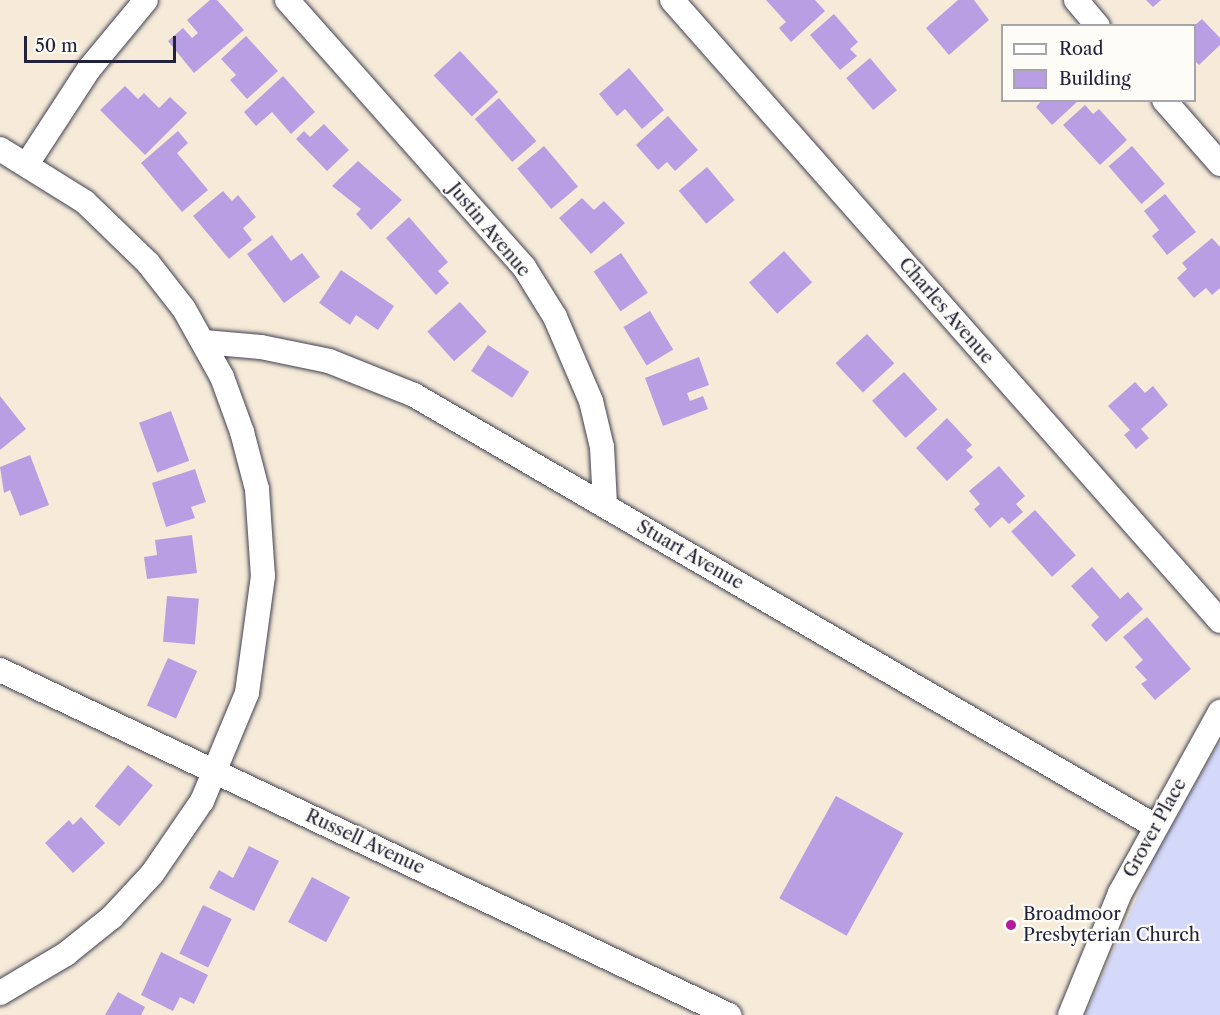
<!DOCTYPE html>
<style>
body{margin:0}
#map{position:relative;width:1220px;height:1015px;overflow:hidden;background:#f6ebd8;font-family:"Libre Caslon Text",serif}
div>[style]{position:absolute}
.built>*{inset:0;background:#d4d8f9}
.building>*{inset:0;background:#b89ee2;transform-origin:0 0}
.roads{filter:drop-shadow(0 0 2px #424053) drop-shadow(0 0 2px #424053)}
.minor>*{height:24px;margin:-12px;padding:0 12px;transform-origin:12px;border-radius:12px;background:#fff}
.dots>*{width:16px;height:16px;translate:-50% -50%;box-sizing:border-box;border:3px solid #fdfcf7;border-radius:50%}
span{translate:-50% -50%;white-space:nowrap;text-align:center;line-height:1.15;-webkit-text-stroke:4.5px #fdfcf7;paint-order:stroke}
.street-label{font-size:18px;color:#22223b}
.poi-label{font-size:18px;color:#22223b}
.left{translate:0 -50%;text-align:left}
.legend{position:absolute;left:1001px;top:24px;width:195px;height:78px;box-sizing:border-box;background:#fdfcf7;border:2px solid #a5a5ac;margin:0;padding:8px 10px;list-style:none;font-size:18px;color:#22223b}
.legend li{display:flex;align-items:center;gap:12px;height:30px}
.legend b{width:30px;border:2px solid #a5a5ac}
.scale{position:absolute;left:24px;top:36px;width:152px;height:27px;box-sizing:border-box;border:3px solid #22223b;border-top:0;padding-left:8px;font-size:18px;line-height:21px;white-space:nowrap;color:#22223b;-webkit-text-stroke:4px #fdfcf7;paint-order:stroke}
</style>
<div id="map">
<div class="built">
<div style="clip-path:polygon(1220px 741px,1220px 1015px,1085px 1015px,1156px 854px)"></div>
</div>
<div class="building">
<div style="clip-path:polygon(210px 0,217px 0,244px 30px,194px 73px,168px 41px,183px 28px,192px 38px,198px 33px,187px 20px)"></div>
<div style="clip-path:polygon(766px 0,815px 0,825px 11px,791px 42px,779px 28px,786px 22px)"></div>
<div style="clip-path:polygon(958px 0,974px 0,989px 20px,949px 55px,926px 28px)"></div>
<div style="clip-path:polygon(1146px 0,1161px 0,1153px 7px)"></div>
<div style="clip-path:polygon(834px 14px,858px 42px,850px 49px,857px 56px,840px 70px,810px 35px)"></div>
<div style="clip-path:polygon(1202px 19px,1220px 38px,1220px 45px,1199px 65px,1194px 60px,1194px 26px)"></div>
<div style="clip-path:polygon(246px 36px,278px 71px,247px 99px,230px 80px,236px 75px,221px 59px)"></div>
<div style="left:460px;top:51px;width:56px;height:36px;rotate:47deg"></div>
<div style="left:870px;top:58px;width:42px;height:31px;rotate:50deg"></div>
<div style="clip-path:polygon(629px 68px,664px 110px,642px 129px,625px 109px,617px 116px,599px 94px)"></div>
<div style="clip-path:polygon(283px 76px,315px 112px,291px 134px,272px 112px,256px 126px,244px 112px)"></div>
<div style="clip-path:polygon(125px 86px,138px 99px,144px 93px,159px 108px,170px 97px,187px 113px,145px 155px,100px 110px)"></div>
<div style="left:499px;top:98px;width:57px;height:32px;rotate:49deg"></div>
<div style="clip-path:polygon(1042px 100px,1079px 100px,1052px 125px,1036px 107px)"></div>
<div style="clip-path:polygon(1085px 105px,1093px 114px,1099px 109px,1127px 140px,1100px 165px,1063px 125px)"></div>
<div style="clip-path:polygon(668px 116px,698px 150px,675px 171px,667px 162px,658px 170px,636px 145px)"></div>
<div style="clip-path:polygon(324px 124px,349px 150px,327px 171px,296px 139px,304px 131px,310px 137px)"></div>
<div style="clip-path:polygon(178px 131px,188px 143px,177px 153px,208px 190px,182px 212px,141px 163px)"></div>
<div style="left:544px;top:146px;width:53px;height:35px;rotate:50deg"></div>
<div style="left:1132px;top:146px;width:50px;height:31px;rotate:49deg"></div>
<div style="clip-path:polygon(358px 161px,402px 200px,371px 230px,356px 214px,361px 209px,332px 186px)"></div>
<div style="left:707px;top:167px;width:43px;height:37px;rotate:50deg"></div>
<div style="clip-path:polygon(223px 191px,232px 201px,238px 195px,256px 217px,243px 228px,252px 240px,229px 259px,193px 216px)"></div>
<div style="clip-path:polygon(1165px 194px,1196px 232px,1167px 255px,1152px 236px,1159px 230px,1144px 211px)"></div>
<div style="clip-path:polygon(582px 198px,594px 210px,604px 201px,625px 223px,591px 254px,559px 218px)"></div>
<div style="clip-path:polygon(409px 217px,448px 262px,438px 271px,449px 283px,436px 295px,386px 238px)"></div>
<div style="clip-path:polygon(272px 235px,291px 261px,302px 253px,320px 277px,284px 303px,247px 254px)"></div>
<div style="clip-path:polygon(1212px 238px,1220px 247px,1220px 288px,1212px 295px,1206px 288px,1194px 298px,1177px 278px,1187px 269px,1182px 263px)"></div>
<div style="left:784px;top:251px;width:42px;height:47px;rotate:48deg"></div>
<div style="left:621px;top:253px;width:48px;height:33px;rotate:56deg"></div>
<div style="clip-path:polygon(341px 270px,394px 306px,378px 330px,356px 315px,350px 325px,319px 303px)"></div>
<div style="left:460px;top:302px;width:40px;height:44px;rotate:48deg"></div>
<div style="left:650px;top:311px;width:45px;height:31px;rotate:59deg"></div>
<div style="left:867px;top:334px;width:40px;height:43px;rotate:47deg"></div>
<div style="left:488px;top:345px;width:49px;height:31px;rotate:33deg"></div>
<div style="clip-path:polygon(699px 357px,709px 385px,687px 393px,690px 401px,703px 396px,708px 409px,663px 426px,645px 378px)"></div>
<div style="left:904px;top:372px;width:50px;height:43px;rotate:48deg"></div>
<div style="clip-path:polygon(1135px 382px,1145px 393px,1153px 386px,1168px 405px,1141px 429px,1149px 438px,1136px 449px,1124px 435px,1130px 430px,1108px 406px)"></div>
<div style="clip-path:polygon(0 396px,26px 429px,0 450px)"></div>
<div style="left:171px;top:411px;width:53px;height:34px;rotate:70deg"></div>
<div style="clip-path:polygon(947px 418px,972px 445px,966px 450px,973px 457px,947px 481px,916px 448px)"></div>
<div style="clip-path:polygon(30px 455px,49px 505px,20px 516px,10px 490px,4px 493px,0 467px)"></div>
<div style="clip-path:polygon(999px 466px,1025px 496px,1016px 504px,1023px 512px,1009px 524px,1002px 517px,990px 528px,974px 509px,980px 504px,969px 491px)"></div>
<div style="clip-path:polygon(195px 469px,206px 502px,191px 507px,195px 518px,166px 527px,152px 483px)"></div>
<div style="left:1035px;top:510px;width:61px;height:32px;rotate:48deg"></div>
<div style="clip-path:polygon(192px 535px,197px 573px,147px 579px,144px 557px,157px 555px,155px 540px)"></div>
<div style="clip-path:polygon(1092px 567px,1120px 599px,1128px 592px,1143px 609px,1106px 642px,1091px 625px,1099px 617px,1071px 586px)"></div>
<div style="left:167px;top:596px;width:32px;height:46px;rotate:5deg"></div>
<div style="clip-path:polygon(1147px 617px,1191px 669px,1155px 700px,1141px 684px,1147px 680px,1135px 667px,1143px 660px,1123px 637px)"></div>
<div style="left:168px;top:658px;width:32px;height:52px;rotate:24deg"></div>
<div style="left:128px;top:765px;width:32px;height:53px;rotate:39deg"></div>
<div style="left:836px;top:796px;width:77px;height:117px;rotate:29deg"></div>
<div style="clip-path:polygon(81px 817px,105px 843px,73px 873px,45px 843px,69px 820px,73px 825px)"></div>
<div style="clip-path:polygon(249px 846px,279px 861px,254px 911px,209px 888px,219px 870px,233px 878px)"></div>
<div style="left:312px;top:877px;width:43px;height:51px;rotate:28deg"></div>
<div style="left:203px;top:905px;width:32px;height:54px;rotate:26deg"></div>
<div style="clip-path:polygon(161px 952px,208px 975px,194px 1004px,180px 997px,173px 1011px,141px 995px)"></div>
<div style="clip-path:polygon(118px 992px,145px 1007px,141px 1015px,105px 1015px)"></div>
</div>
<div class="roads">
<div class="minor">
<div style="left:287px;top:0;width:357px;rotate:48.4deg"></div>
<div style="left:524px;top:267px;width:59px;rotate:58.2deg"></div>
<div style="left:555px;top:317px;width:91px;rotate:66.8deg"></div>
<div style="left:591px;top:401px;width:47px;rotate:76.6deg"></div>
<div style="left:602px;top:447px;width:58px;rotate:87deg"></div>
<div style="left:672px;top:0;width:828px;rotate:48.57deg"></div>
<div style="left:1076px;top:0;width:34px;rotate:50deg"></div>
<div style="left:1164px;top:100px;width:85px;rotate:48.8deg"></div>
<div style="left:0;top:149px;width:100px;rotate:31.9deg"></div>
<div style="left:85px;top:202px;width:88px;rotate:44.1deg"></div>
<div style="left:148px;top:263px;width:58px;rotate:52deg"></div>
<div style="left:184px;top:309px;width:78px;rotate:60.8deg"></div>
<div style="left:222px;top:377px;width:59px;rotate:70deg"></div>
<div style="left:242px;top:432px;width:59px;rotate:75.3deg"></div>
<div style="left:257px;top:489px;width:87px;rotate:86.1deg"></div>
<div style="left:263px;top:576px;width:118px;rotate:97.8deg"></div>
<div style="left:247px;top:693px;width:117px;rotate:112.6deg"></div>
<div style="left:202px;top:801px;width:88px;rotate:124.4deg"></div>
<div style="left:152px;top:874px;width:59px;rotate:132.9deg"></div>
<div style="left:112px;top:917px;width:59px;rotate:141.2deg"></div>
<div style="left:66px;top:954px;width:77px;rotate:149.4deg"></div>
<div style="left:27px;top:164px;width:113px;rotate:-56.9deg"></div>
<div style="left:89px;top:69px;width:89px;rotate:-50.4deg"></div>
<div style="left:204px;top:342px;width:57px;rotate:5deg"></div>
<div style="left:261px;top:347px;width:69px;rotate:11.6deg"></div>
<div style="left:329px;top:361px;width:92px;rotate:21.8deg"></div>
<div style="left:414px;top:395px;width:857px;rotate:30.18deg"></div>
<div style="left:0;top:670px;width:807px;rotate:25.33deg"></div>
<div style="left:1070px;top:1015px;width:132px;rotate:-67.7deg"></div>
<div style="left:1120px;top:893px;width:207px;rotate:-61.1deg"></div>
</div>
</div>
<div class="dots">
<div style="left:1011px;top:925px;background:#b5179e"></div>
</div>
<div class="street-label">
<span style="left:489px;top:230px;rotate:50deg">Justin Avenue</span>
<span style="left:946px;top:311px;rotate:49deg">Charles Avenue</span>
<span style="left:690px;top:555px;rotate:30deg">Stuart Avenue</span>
<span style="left:1155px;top:828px;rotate:-61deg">Grover Place</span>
<span style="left:365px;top:842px;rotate:25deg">Russell Avenue</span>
</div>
<div class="poi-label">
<span class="left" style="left:1023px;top:925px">Broadmoor<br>Presbyterian Church</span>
</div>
<ul class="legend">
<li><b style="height:8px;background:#fff"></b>Road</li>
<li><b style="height:16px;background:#b89ee2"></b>Building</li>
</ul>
<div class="scale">50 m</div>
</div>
